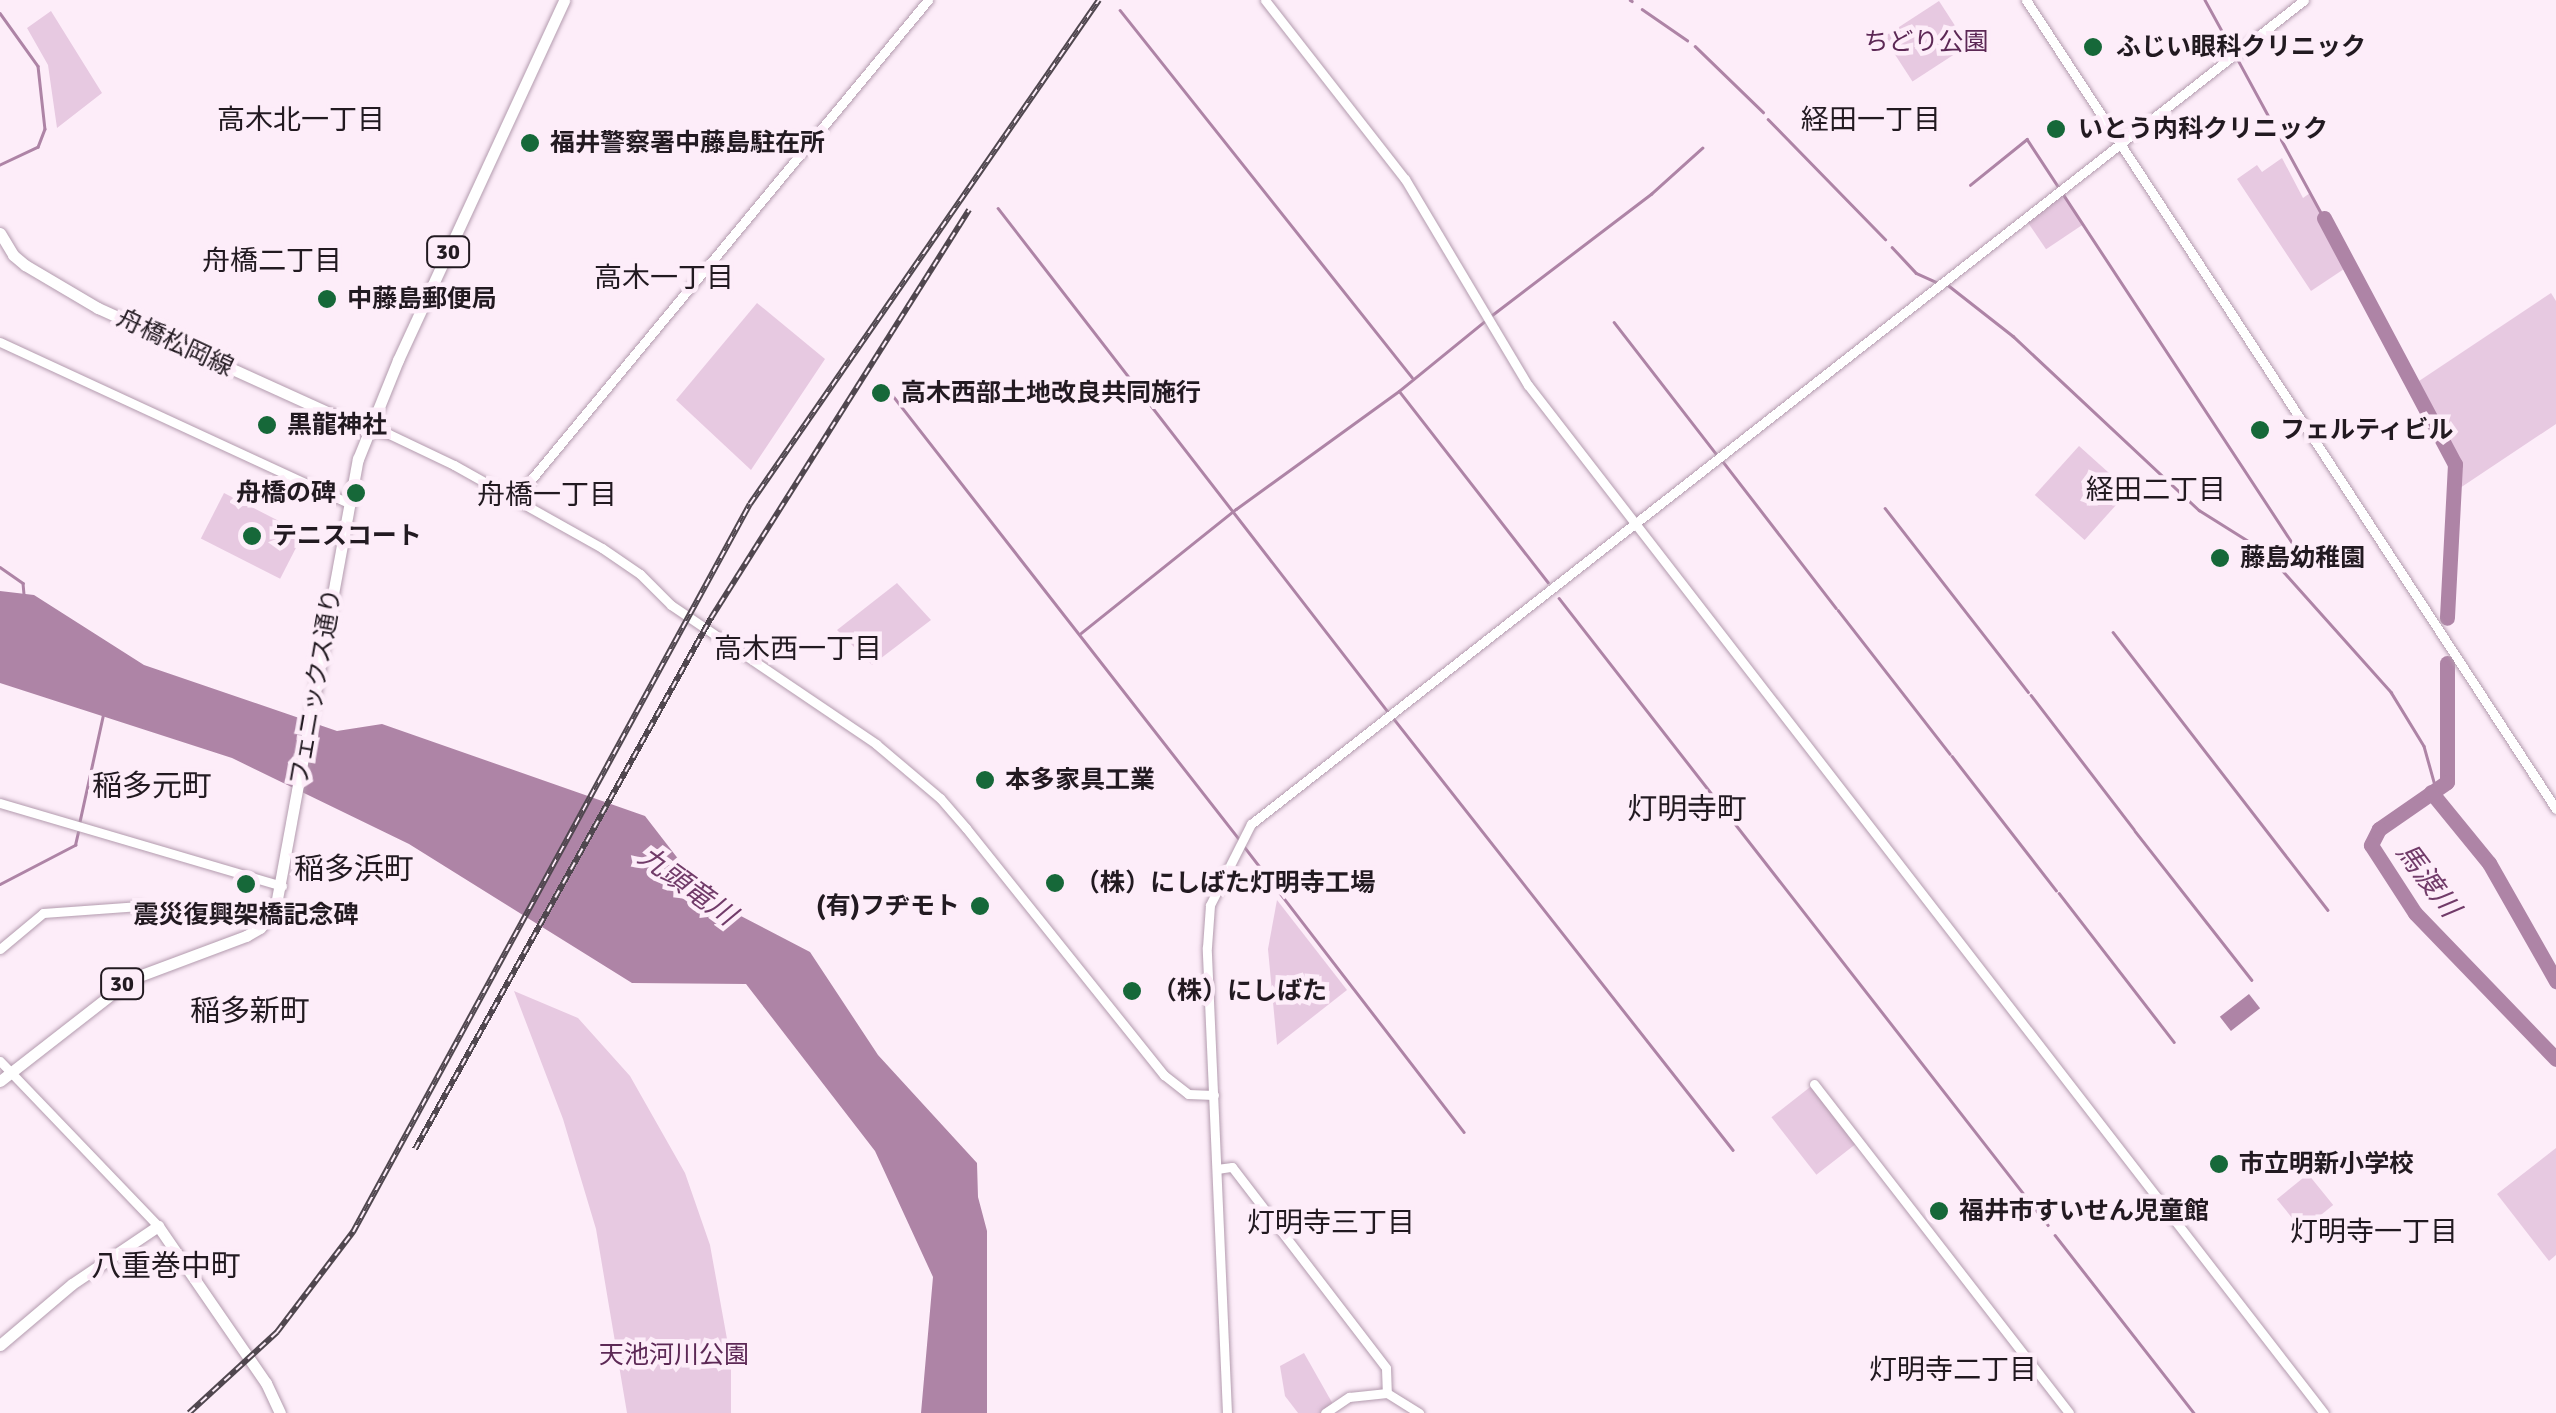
<!DOCTYPE html>
<meta charset="utf-8">
<style>
body{margin:0}
#map{position:relative;width:2556px;height:1413px;overflow:hidden;background:#fdedf9;font-family:Signika,"Noto Sans JP",sans-serif}
div>[style]{position:absolute}
.green>*{inset:0;background:#e7c9e1;transform-origin:0 0}
.water>*{inset:0;background:#ae84a6;transform-origin:0 0}
.stream>*{height:2.5px;margin:-1.25px;padding:0 1.25px;transform-origin:1.25px;border-radius:1.25px;background:#ae84a6}
.river>*{height:15px;margin:-7.5px;padding:0 7.5px;transform-origin:7.5px;border-radius:7.5px;background:#ae84a6}
.roads{filter:drop-shadow(0 0 2px #b39bae) drop-shadow(0 0 2px #b39bae)}
.minor>*{height:9px;margin:-4.5px;padding:0 4.5px;transform-origin:4.5px;border-radius:4.5px;background:#fff}
.major>*{height:11px;margin:-5.5px;padding:0 5.5px;transform-origin:5.5px;border-radius:5.5px;background:#fff}
.rail>*{height:6px;margin-top:-3px;transform-origin:0;background:repeating-linear-gradient(90deg,#fdedf9 0 8px,#50474f 0 16px);box-sizing:border-box;border-block:2px solid #50474f}
.dots>*{width:28px;height:28px;translate:-50% -50%;box-sizing:border-box;border:5px solid #fdedf9;border-radius:50%}
span{translate:-50% -50%;white-space:nowrap;text-align:center;line-height:1.15;-webkit-text-stroke:9px #fdedf9;paint-order:stroke}
.shield-label span{padding:2px 8px;background:#fdedf9;border:2px solid;border-radius:8px;-webkit-text-stroke-width:0}
.shield-label{font-size:22px;color:#221a21;font-weight:700}
.park-label{font-size:25px;color:#5c2855}
.poi-label{font-size:25px;color:#221a21;font-weight:700}
.left{translate:0 -50%;text-align:left}
.right{translate:-100% -50%;text-align:right}
.street-label{font-size:25px;color:#221a21}
.neighbourhood-label{font-size:28px;color:#221a21}
.water-label{font-size:28px;color:#713b69;font-style:italic}
.quarter-label{font-size:30px;color:#221a21}
</style>
<div id="map">
<div class="green">
<div style="left:1939px;top:1px;width:53px;height:66px;rotate:57deg"></div>
<div style="clip-path:polygon(51px 11px,102px 93px,57px 128px,48px 65px,27px 28px)"></div>
<div style="clip-path:polygon(2282px 158px,2303px 198px,2310px 193px,2347px 267px,2311px 291px,2237px 179px,2257px 165px,2262px 172px)"></div>
<div style="left:2061px;top:191px;width:40px;height:45px;rotate:56deg"></div>
<div style="clip-path:polygon(2551px 293px,2556px 301px,2556px 424px,2460px 488px,2462px 463px,2419px 381px)"></div>
<div style="clip-path:polygon(757px 303px,825px 359px,751px 470px,676px 400px)"></div>
<div style="left:2079px;top:446px;width:67px;height:66px;rotate:42deg"></div>
<div style="left:224px;top:493px;width:89px;height:51px;rotate:27deg"></div>
<div style="clip-path:polygon(897px 583px,931px 620px,872px 665px,837px 630px)"></div>
<div style="clip-path:polygon(1277px 900px,1347px 990px,1277px 1045px,1268px 949px)"></div>
<div style="clip-path:polygon(514px 991px,578px 1018px,630px 1076px,685px 1173px,710px 1245px,731px 1361px,731px 1413px,627px 1413px,596px 1229px,563px 1119px)"></div>
<div style="left:1814px;top:1084px;width:73px;height:54px;rotate:52deg"></div>
<div style="clip-path:polygon(2556px 1148px,2556px 1255px,2549px 1261px,2497px 1194px)"></div>
<div style="left:2308px;top:1174px;width:40px;height:40px;rotate:51deg"></div>
<div style="clip-path:polygon(1304px 1353px,1334px 1406px,1322px 1413px,1298px 1413px,1285px 1396px,1280px 1366px)"></div>
</div>
<div class="water">
<div style="clip-path:polygon(0 591px,34px 595px,144px 665px,337px 731px,382px 724px,645px 816px,710px 900px,810px 952px,878px 1055px,977px 1163px,978px 1197px,987px 1231px,987px 1413px,921px 1413px,933px 1277px,875px 1151px,746px 984px,632px 983px,409px 844px,232px 758px,0 683px)"></div>
<div style="left:2249px;top:994px;width:18px;height:37px;rotate:52deg"></div>
</div>
<div class="stream">
<div style="left:1630px;top:0;width:2px;rotate:27deg"></div>
<div style="left:2205px;top:0;width:58px;rotate:61.2deg"></div>
<div style="left:1642px;top:9px;width:55px;rotate:34.6deg"></div>
<div style="left:1120px;top:10px;width:469px;rotate:51.5deg"></div>
<div style="left:0;top:13px;width:65px;rotate:54.4deg"></div>
<div style="left:38px;top:66px;width:63px;rotate:83.7deg"></div>
<div style="left:45px;top:129px;width:19px;rotate:111deg"></div>
<div style="left:38px;top:147px;width:42px;rotate:154.7deg"></div>
<div style="left:1695px;top:46px;width:95px;rotate:44.1deg"></div>
<div style="left:2237px;top:58px;width:182px;rotate:61.5deg"></div>
<div style="left:1768px;top:119px;width:168px;rotate:45.7deg"></div>
<div style="left:1970px;top:185px;width:73px;rotate:-38.9deg"></div>
<div style="left:2027px;top:139px;width:492px;rotate:56.7deg"></div>
<div style="left:998px;top:208px;width:639px;rotate:52.25deg"></div>
<div style="left:1892px;top:247px;width:35px;rotate:47deg"></div>
<div style="left:1916px;top:273px;width:22px;rotate:24deg"></div>
<div style="left:1948px;top:285px;width:83px;rotate:38.1deg"></div>
<div style="left:2013px;top:336px;width:255px;rotate:43.1deg"></div>
<div style="left:2199px;top:510px;width:79px;rotate:32.1deg"></div>
<div style="left:2266px;top:552px;width:188px;rotate:48.2deg"></div>
<div style="left:2391px;top:692px;width:63px;rotate:58.6deg"></div>
<div style="left:2424px;top:746px;width:45px;rotate:74.4deg"></div>
<div style="left:1492px;top:315px;width:200px;rotate:-37.3deg"></div>
<div style="left:1651px;top:194px;width:69px;rotate:-42deg"></div>
<div style="left:1614px;top:322px;width:168px;rotate:52.2deg"></div>
<div style="left:883px;top:383px;width:579px;rotate:52.02deg"></div>
<div style="left:1400px;top:392px;width:241px;rotate:52.1deg"></div>
<div style="left:1721px;top:459px;width:188px;rotate:52.3deg"></div>
<div style="left:1885px;top:508px;width:233px;rotate:52.1deg"></div>
<div style="left:0;top:567px;width:28px;rotate:35deg"></div>
<div style="left:23px;top:583px;width:11px;rotate:85deg"></div>
<div style="left:1559px;top:598px;width:795px;rotate:52.05deg"></div>
<div style="left:1838px;top:610px;width:182px;rotate:52.1deg"></div>
<div style="left:2113px;top:632px;width:351px;rotate:52.3deg"></div>
<div style="left:1081px;top:633px;width:198px;rotate:-38.7deg"></div>
<div style="left:1236px;top:509px;width:201px;rotate:-35.9deg"></div>
<div style="left:1399px;top:391px;width:112px;rotate:-39.2deg"></div>
<div style="left:2031px;top:695px;width:169px;rotate:52.5deg"></div>
<div style="left:1394px;top:719px;width:548px;rotate:51.81deg"></div>
<div style="left:1952px;top:756px;width:170px;rotate:52.2deg"></div>
<div style="left:79px;top:824px;width:112px;rotate:-77.6deg"></div>
<div style="left:2135px;top:831px;width:189px;rotate:51.9deg"></div>
<div style="left:1243px;top:845px;width:362px;rotate:52.4deg"></div>
<div style="left:0;top:884px;width:85px;rotate:-27.5deg"></div>
<div style="left:75px;top:845px;width:13px;rotate:-77deg"></div>
<div style="left:2059px;top:893px;width:188px;rotate:52.3deg"></div>
<div style="left:2055px;top:1235px;width:226px;rotate:52deg"></div>
</div>
<div class="river">
<div style="left:2324px;top:218px;width:279px;rotate:62deg"></div>
<div style="left:2455px;top:464px;width:154px;rotate:93deg"></div>
<div style="left:2447px;top:663px;width:119px;rotate:90deg"></div>
<div style="left:2447px;top:782px;width:83px;rotate:145.3deg"></div>
<div style="left:2379px;top:829px;width:18px;rotate:117deg"></div>
<div style="left:2371px;top:845px;width:81px;rotate:57.1deg"></div>
<div style="left:2415px;top:913px;width:203px;rotate:46deg"></div>
<div style="left:2431px;top:792px;width:92px;rotate:50.8deg"></div>
<div style="left:2489px;top:863px;width:136px;rotate:60.4deg"></div>
</div>
<div class="roads">
<div class="minor">
<div style="left:1265px;top:0;width:227px;rotate:52deg"></div>
<div style="left:1405px;top:179px;width:240px;rotate:59.2deg"></div>
<div style="left:1528px;top:385px;width:1300px;rotate:52.25deg"></div>
<div style="left:2026px;top:0;width:967px;rotate:56.77deg"></div>
<div style="left:0;top:342px;width:382px;rotate:24.8deg"></div>
<div style="left:368px;top:430px;width:21px;rotate:11deg"></div>
<div style="left:389px;top:434px;width:72px;rotate:25.5deg"></div>
<div style="left:454px;top:465px;width:170px;rotate:29.3deg"></div>
<div style="left:602px;top:548px;width:46px;rotate:34.4deg"></div>
<div style="left:640px;top:574px;width:44px;rotate:45deg"></div>
<div style="left:671px;top:605px;width:248px;rotate:34.1deg"></div>
<div style="left:876px;top:744px;width:84px;rotate:40.2deg"></div>
<div style="left:940px;top:798px;width:40px;rotate:49deg"></div>
<div style="left:966px;top:828px;width:317px;rotate:51.3deg"></div>
<div style="left:1164px;top:1075px;width:31px;rotate:38deg"></div>
<div style="left:1188px;top:1094px;width:26px;rotate:2deg"></div>
<div style="left:515px;top:499px;width:648px;rotate:-50.39deg"></div>
<div style="left:0;top:803px;width:294px;rotate:16.4deg"></div>
<div style="left:0;top:949px;width:56px;rotate:-39.9deg"></div>
<div style="left:43px;top:913px;width:97px;rotate:-4.1deg"></div>
<div style="left:0;top:1061px;width:228px;rotate:46.2deg"></div>
<div style="left:1814px;top:1084px;width:416px;rotate:52.2deg"></div>
<div style="left:1217px;top:1169px;width:15px;rotate:-8deg"></div>
<div style="left:1232px;top:1167px;width:253px;rotate:52.5deg"></div>
<div style="left:1386px;top:1368px;width:25px;rotate:88deg"></div>
<div style="left:1387px;top:1393px;width:38px;rotate:32deg"></div>
<div style="left:1227px;top:1413px;width:466px;rotate:-92.5deg"></div>
<div style="left:1207px;top:947px;width:42px;rotate:-85.9deg"></div>
<div style="left:1210px;top:905px;width:91px;rotate:-63.2deg"></div>
<div style="left:1251px;top:824px;width:1337px;rotate:-38.04deg"></div>
<div style="left:1325px;top:1413px;width:29px;rotate:-34deg"></div>
<div style="left:1349px;top:1397px;width:38px;rotate:-6deg"></div>
</div>
<div class="major">
<div style="left:0;top:233px;width:26px;rotate:59deg"></div>
<div style="left:13px;top:255px;width:16px;rotate:40deg"></div>
<div style="left:25px;top:265px;width:85px;rotate:30.5deg"></div>
<div style="left:98px;top:308px;width:295px;rotate:24.4deg"></div>
<div style="left:0;top:1081px;width:166px;rotate:-37.9deg"></div>
<div style="left:131px;top:979px;width:123px;rotate:-20.5deg"></div>
<div style="left:246px;top:936px;width:16px;rotate:-30deg"></div>
<div style="left:260px;top:928px;width:23px;rotate:-50deg"></div>
<div style="left:275px;top:910px;width:459px;rotate:-79.6deg"></div>
<div style="left:358px;top:459px;width:107px;rotate:-68deg"></div>
<div style="left:398px;top:360px;width:396px;rotate:-65.2deg"></div>
<div style="left:0;top:1345px;width:94px;rotate:-40.3deg"></div>
<div style="left:72px;top:1284px;width:104px;rotate:-34deg"></div>
<div style="left:158px;top:1226px;width:191px;rotate:55.5deg"></div>
<div style="left:266px;top:1383px;width:33px;rotate:65deg"></div>
</div>
</div>
<div class="rail">
<div style="left:415px;top:1149px;width:608px;rotate:-60.86deg"></div>
<div style="left:711px;top:618px;width:483px;rotate:-57.7deg"></div>
<div style="left:189px;top:1413px;width:120px;rotate:-42.6deg"></div>
<div style="left:277px;top:1332px;width:126px;rotate:-52.8deg"></div>
<div style="left:353px;top:1232px;width:829px;rotate:-61.4deg"></div>
<div style="left:750px;top:504px;width:613px;rotate:-55.3deg"></div>
</div>
<div class="dots">
<div style="left:2093px;top:47px;background:#166839"></div>
<div style="left:2056px;top:129px;background:#166839"></div>
<div style="left:530px;top:143px;background:#166839"></div>
<div style="left:327px;top:299px;background:#166839"></div>
<div style="left:881px;top:393px;background:#166839"></div>
<div style="left:267px;top:425px;background:#166839"></div>
<div style="left:2260px;top:430px;background:#166839"></div>
<div style="left:356px;top:493px;background:#166839"></div>
<div style="left:252px;top:536px;background:#166839"></div>
<div style="left:2220px;top:558px;background:#166839"></div>
<div style="left:985px;top:780px;background:#166839"></div>
<div style="left:1055px;top:883px;background:#166839"></div>
<div style="left:246px;top:884px;background:#166839"></div>
<div style="left:980px;top:906px;background:#166839"></div>
<div style="left:1132px;top:991px;background:#166839"></div>
<div style="left:2219px;top:1164px;background:#166839"></div>
<div style="left:1939px;top:1211px;background:#166839"></div>
</div>
<div class="shield-label">
<span style="left:448px;top:252px">30</span>
<span style="left:122px;top:984px">30</span>
</div>
<div class="park-label">
<span style="left:1926px;top:42px">ちどり公園</span>
<span style="left:674px;top:1355px">天池河川公園</span>
</div>
<div class="poi-label">
<span class="left" style="left:2116px;top:47px">ふじい眼科クリニック</span>
<span class="left" style="left:2078px;top:129px">いとう内科クリニック</span>
<span class="left" style="left:550px;top:143px">福井警察署中藤島駐在所</span>
<span class="left" style="left:347px;top:299px">中藤島郵便局</span>
<span class="left" style="left:901px;top:393px">高木西部土地改良共同施行</span>
<span class="left" style="left:287px;top:425px">黒龍神社</span>
<span class="left" style="left:2280px;top:430px">フェルティビル</span>
<span class="right" style="left:336px;top:493px">舟橋の碑</span>
<span class="left" style="left:272px;top:536px">テニスコート</span>
<span class="left" style="left:2240px;top:558px">藤島幼稚園</span>
<span class="left" style="left:1005px;top:780px">本多家具工業</span>
<span class="left" style="left:1075px;top:883px">（株）にしばた灯明寺工場</span>
<span class="right" style="left:960px;top:906px">(有)フヂモト</span>
<span style="left:246px;top:915px">震災復興架橋記念碑</span>
<span class="left" style="left:1152px;top:991px">（株）にしばた</span>
<span class="left" style="left:2239px;top:1164px">市立明新小学校</span>
<span class="left" style="left:1959px;top:1211px">福井市すいせん児童館</span>
</div>
<div class="street-label">
<span style="left:175px;top:343px;rotate:25deg">舟橋松岡線</span>
<span style="left:316px;top:687px;rotate:-80deg">フェニックス通り</span>
</div>
<div class="neighbourhood-label">
<span style="left:301px;top:120px">高木北一丁目</span>
<span style="left:1871px;top:120px">経田一丁目</span>
<span style="left:272px;top:261px">舟橋二丁目</span>
<span style="left:664px;top:278px">高木一丁目</span>
<span style="left:2156px;top:490px">経田二丁目</span>
<span style="left:547px;top:495px">舟橋一丁目</span>
<span style="left:798px;top:649px">高木西一丁目</span>
<span style="left:1331px;top:1223px">灯明寺三丁目</span>
<span style="left:2374px;top:1232px">灯明寺一丁目</span>
<span style="left:1953px;top:1370px">灯明寺二丁目</span>
</div>
<div class="water-label">
<span style="left:2428px;top:880px;rotate:53deg">馬渡川</span>
<span style="left:687px;top:886px;rotate:36deg">九頭竜川</span>
</div>
<div class="quarter-label">
<span style="left:152px;top:787px">稲多元町</span>
<span style="left:1687px;top:810px">灯明寺町</span>
<span style="left:354px;top:870px">稲多浜町</span>
<span style="left:250px;top:1012px">稲多新町</span>
<span style="left:166px;top:1267px">八重巻中町</span>
</div>
</div>
